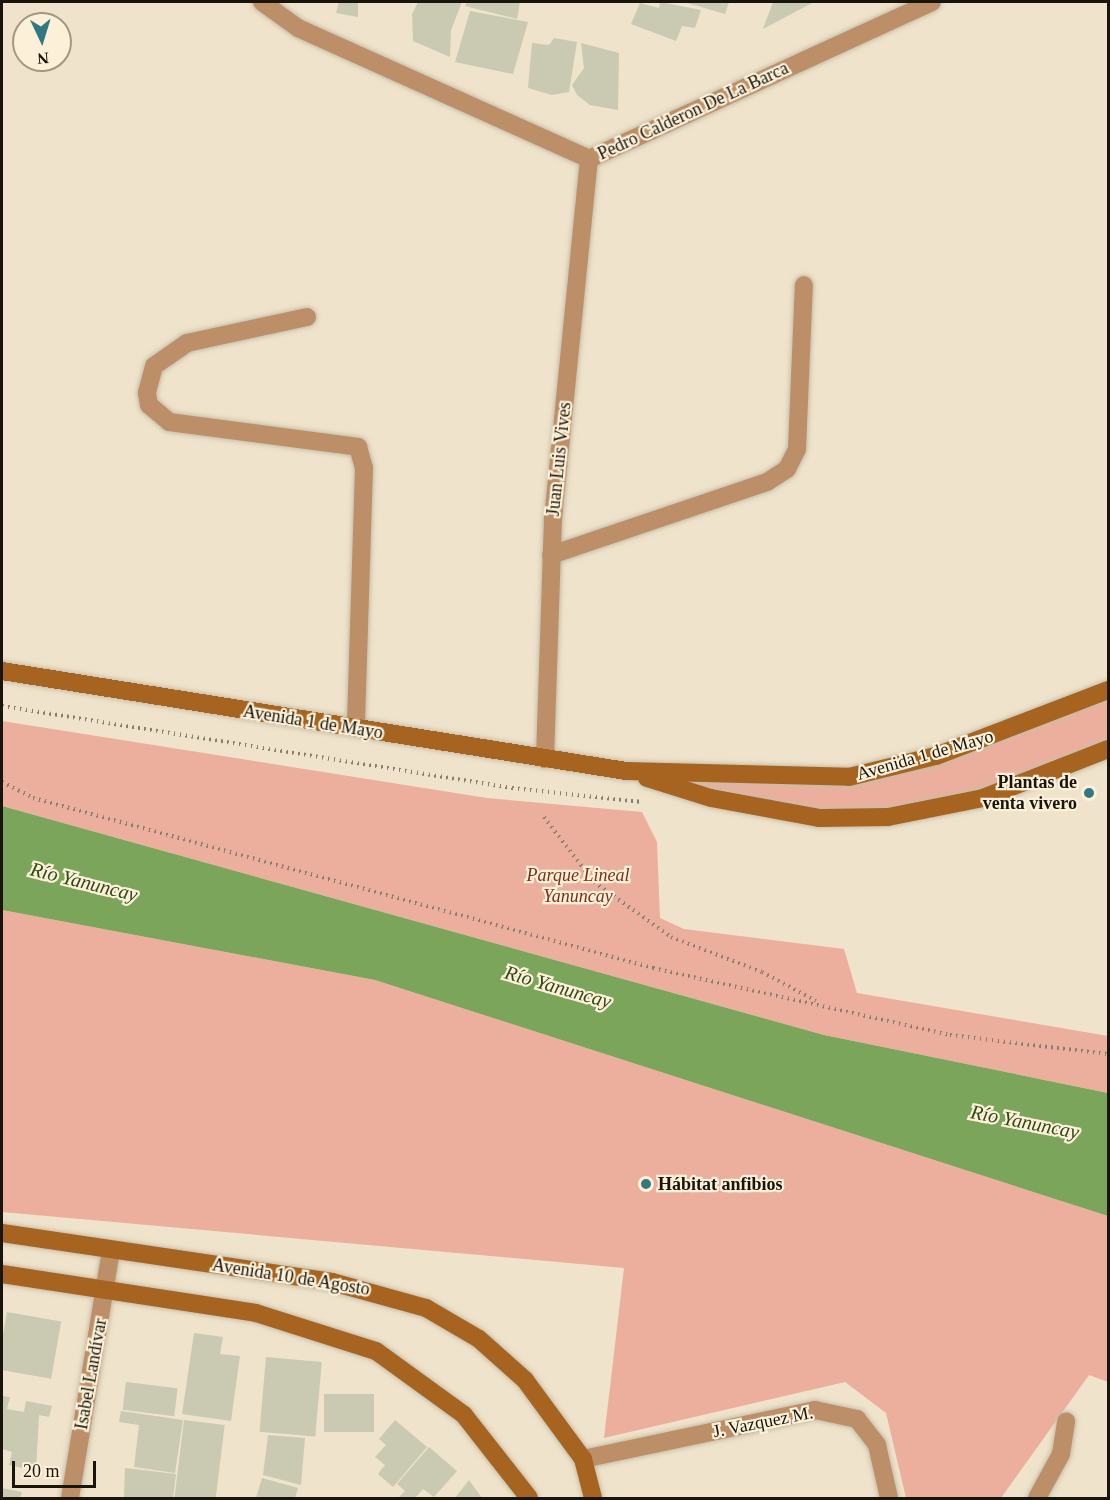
<!DOCTYPE html>
<meta charset="utf-8">
<style>
body{margin:0}
#map{position:relative;width:1110px;height:1500px;overflow:hidden;background:#efe3cb;font-family:Georgia,serif}
div>[style]{position:absolute}
.green>*{inset:0;background:#ecaf9d}
.water>*{inset:0;background:#7aa55b}
.building>*{inset:0;background:#c9cab1;transform-origin:0 0}
.path>*{height:4px;margin-top:-2px;transform-origin:0;background:repeating-linear-gradient(90deg,#877f6f 0 1.5px,transparent 0 6px)}
.roads{filter:drop-shadow(0 0 2px #c8bea9) drop-shadow(0 0 2px #c8bea9)}
.street>*{height:18px;margin:-9px;padding:0 9px;transform-origin:9px;border-radius:9px;background:#bd8f68}
.secondary>*{height:18px;margin:-9px;padding:0 9px;transform-origin:9px;border-radius:9px;background:#a76420}
.dots>*{width:16px;height:16px;translate:-50% -50%;box-sizing:border-box;border:3px solid #fcf0d8;border-radius:50%}
span{translate:-50% -50%;white-space:nowrap;text-align:center;line-height:1.15;-webkit-text-stroke:4.5px #fcf0d8;paint-order:stroke}
.street-label{font-size:18px;color:#19150d}
.poi-label{font-size:18px;color:#19150d;font-weight:700}
.right{translate:-100% -50%;text-align:right}
.left{translate:0 -50%;text-align:left}
.park-label{font-size:18px;color:#7d2f18;font-style:italic}
.water-label{font-size:20px;color:#2e4a16;font-style:italic}
.frame{position:absolute;inset:0;border:3px solid #19150d;pointer-events:none}
.north{position:absolute;left:12px;top:12px;width:60px;height:60px;box-sizing:border-box;background:#fcf0d8;border:2px solid #a19887;border-radius:50%;rotate:176deg;font-size:16px;font-weight:700;line-height:24px;text-align:center;color:#19150d}
.north::after{content:'';display:block;margin:auto;width:21px;height:27px;background:#317981;clip-path:polygon(50% 0,100% 100%,50% 72%,0 100%)}
.scale{position:absolute;left:12px;top:1461px;width:84px;height:27px;box-sizing:border-box;border:3px solid #19150d;border-top:0;padding-left:8px;font-size:18px;line-height:21px;white-space:nowrap;color:#19150d;-webkit-text-stroke:4px #fcf0d8;paint-order:stroke}
</style>
<div id="map">
<div class="green">
<div style="clip-path:polygon(1108px 695px,1108px 744px,1021px 781px,934px 805px,820px 814px,675px 783px,849px 779px)"></div>
<div style="clip-path:polygon(2px 721px,487px 798px,642px 812px,657px 842px,660px 918px,684px 929px,844px 949px,857px 993px,1108px 1036px,1108px 1093px,824px 1035px,2px 806px)"></div>
<div style="clip-path:polygon(2px 910px,375px 980px,1108px 1216px,1108px 1382px,1089px 1375px,1001px 1498px,906px 1498px,886px 1413px,845px 1382px,604px 1438px,624px 1268px,2px 1212px)"></div>
</div>
<div class="water">
<div style="clip-path:polygon(2px 806px,824px 1035px,1108px 1093px,1108px 1216px,375px 980px,2px 910px)"></div>
</div>
<div class="building">
<div style="clip-path:polygon(339px 2px,358px 2px,358px 17px,336px 13px)"></div>
<div style="clip-path:polygon(418px 2px,462px 2px,451px 30px,450px 57px,413px 41px,412px 14px)"></div>
<div style="clip-path:polygon(467px 2px,520px 2px,517px 19px,465px 6px)"></div>
<div style="clip-path:polygon(660px 2px,701px 10px,695px 28px,682px 26px,676px 41px,631px 24px,640px 3px,659px 8px)"></div>
<div style="clip-path:polygon(684px 2px,729px 2px,725px 14px)"></div>
<div style="clip-path:polygon(773px 2px,814px 2px,763px 29px)"></div>
<div style="clip-path:polygon(470px 11px,528px 22px,513px 74px,455px 62px)"></div>
<div style="clip-path:polygon(554px 38px,577px 42px,569px 92px,552px 95px,528px 88px,532px 43px,549px 45px)"></div>
<div style="clip-path:polygon(581px 43px,619px 53px,618px 110px,590px 105px,577px 95px,572px 85px,584px 68px)"></div>
<div style="left:7px;top:1312px;width:55px;height:58px;rotate:10deg"></div>
<div style="clip-path:polygon(194px 1333px,223px 1337px,220px 1354px,240px 1356px,231px 1421px,182px 1414px)"></div>
<div style="left:266px;top:1357px;width:56px;height:75px;rotate:5deg"></div>
<div style="left:126px;top:1382px;width:52px;height:28px;rotate:7deg"></div>
<div style="left:324px;top:1394px;width:50px;height:38px"></div>
<div style="clip-path:polygon(2px 1396px,10px 1397px,7px 1409px,24px 1412px,26px 1401px,52px 1406px,49px 1417px,39px 1415px,36px 1471px,9px 1465px,12px 1452px,2px 1449px)"></div>
<div style="clip-path:polygon(121px 1411px,183px 1420px,175px 1473px,134px 1467px,139px 1425px,119px 1422px)"></div>
<div style="left:184px;top:1420px;width:41px;height:79px;rotate:7deg"></div>
<div style="clip-path:polygon(395px 1420px,427px 1447px,393px 1487px,378px 1474px,385px 1465px,375px 1457px,386px 1445px,379px 1439px)"></div>
<div style="clip-path:polygon(268px 1435px,305px 1438px,301px 1485px,263px 1475px)"></div>
<div style="clip-path:polygon(429px 1447px,457px 1471px,434px 1497px,423px 1489px,415px 1498px,398px 1498px,405px 1491px,397px 1484px)"></div>
<div style="clip-path:polygon(125px 1468px,176px 1474px,173px 1498px,124px 1498px)"></div>
<div style="clip-path:polygon(262px 1478px,298px 1488px,295px 1498px,256px 1498px)"></div>
<div style="clip-path:polygon(469px 1480px,482px 1498px,455px 1498px)"></div>
<div style="clip-path:polygon(2px 1488px,22px 1492px,20px 1498px,2px 1498px)"></div>
</div>
<div class="path">
<div style="left:2px;top:706px;width:517px;rotate:9.13deg"></div>
<div style="left:512px;top:788px;width:131px;rotate:6.1deg"></div>
<div style="left:2px;top:782px;width:35px;rotate:27deg"></div>
<div style="left:33px;top:798px;width:643px;rotate:15.33deg"></div>
<div style="left:653px;top:968px;width:304px;rotate:12.7deg"></div>
<div style="left:950px;top:1035px;width:159px;rotate:6.9deg"></div>
<div style="left:544px;top:817px;width:82px;rotate:52.4deg"></div>
<div style="left:594px;top:882px;width:95px;rotate:35.5deg"></div>
<div style="left:671px;top:937px;width:97px;rotate:21deg"></div>
<div style="left:762px;top:972px;width:61px;rotate:28.2deg"></div>
</div>
<div class="roads">
<div class="street">
<div style="left:262px;top:2px;width:44px;rotate:35.8deg"></div>
<div style="left:298px;top:28px;width:319px;rotate:24.2deg"></div>
<div style="left:589px;top:159px;width:377px;rotate:-24.6deg"></div>
<div style="left:307px;top:317px;width:123px;rotate:167.8deg"></div>
<div style="left:187px;top:343px;width:40px;rotate:145.1deg"></div>
<div style="left:154px;top:366px;width:28px;rotate:105deg"></div>
<div style="left:147px;top:393px;width:12px;rotate:81deg"></div>
<div style="left:149px;top:405px;width:26px;rotate:40deg"></div>
<div style="left:169px;top:422px;width:191px;rotate:7.5deg"></div>
<div style="left:358px;top:447px;width:22px;rotate:74deg"></div>
<div style="left:364px;top:468px;width:260px;rotate:91.8deg"></div>
<div style="left:551px;top:555px;width:228px;rotate:-18.7deg"></div>
<div style="left:767px;top:482px;width:24px;rotate:-33deg"></div>
<div style="left:787px;top:469px;width:22px;rotate:-63deg"></div>
<div style="left:797px;top:449px;width:164px;rotate:-87.6deg"></div>
<div style="left:545px;top:759px;width:240px;rotate:-88.1deg"></div>
<div style="left:553px;top:519px;width:362px;rotate:-84.3deg"></div>
<div style="left:583px;top:1459px;width:237px;rotate:-11.9deg"></div>
<div style="left:815px;top:1410px;width:43px;rotate:12.1deg"></div>
<div style="left:857px;top:1419px;width:33px;rotate:52deg"></div>
<div style="left:877px;top:1445px;width:54px;rotate:77.2deg"></div>
<div style="left:70px;top:1498px;width:251px;rotate:-80.6deg"></div>
<div style="left:1037px;top:1498px;width:50px;rotate:-61.4deg"></div>
<div style="left:1061px;top:1454px;width:33px;rotate:-81deg"></div>
</div>
<div class="secondary">
<div style="left:2px;top:671px;width:632px;rotate:9.1deg"></div>
<div style="left:626px;top:771px;width:223px;rotate:1.5deg"></div>
<div style="left:849px;top:777px;width:89px;rotate:-13.6deg"></div>
<div style="left:936px;top:756px;width:184px;rotate:-21deg"></div>
<div style="left:647px;top:778px;width:67px;rotate:17.4deg"></div>
<div style="left:711px;top:798px;width:111px;rotate:10.4deg"></div>
<div style="left:820px;top:818px;width:68px;rotate:-0.8deg"></div>
<div style="left:888px;top:817px;width:97px;rotate:-11.3deg"></div>
<div style="left:983px;top:798px;width:134px;rotate:-21.4deg"></div>
<div style="left:2px;top:1233px;width:334px;rotate:8.4deg"></div>
<div style="left:332px;top:1282px;width:98px;rotate:15.5deg"></div>
<div style="left:426px;top:1308px;width:61px;rotate:30.3deg"></div>
<div style="left:479px;top:1339px;width:62px;rotate:41.7deg"></div>
<div style="left:525px;top:1380px;width:98px;rotate:53.7deg"></div>
<div style="left:583px;top:1459px;width:40px;rotate:75.6deg"></div>
<div style="left:2px;top:1274px;width:257px;rotate:8.7deg"></div>
<div style="left:256px;top:1313px;width:126px;rotate:17.6deg"></div>
<div style="left:376px;top:1351px;width:109px;rotate:36deg"></div>
<div style="left:464px;top:1415px;width:105px;rotate:51.9deg"></div>
</div>
</div>
<div class="dots">
<div style="left:1089px;top:793px;background:#317981"></div>
<div style="left:646px;top:1184px;background:#317981"></div>
</div>
<div class="street-label">
<span style="left:693px;top:111px;rotate:-25deg">Pedro Calderon De La Barca</span>
<span style="left:559px;top:459px;rotate:-84deg">Juan Luis Vives</span>
<span style="left:313px;top:722px;rotate:9deg">Avenida 1 de Mayo</span>
<span style="left:925px;top:755px;rotate:-16deg">Avenida 1 de Mayo</span>
<span style="left:291px;top:1277px;rotate:9deg">Avenida 10 de Agosto</span>
<span style="left:91px;top:1374px;rotate:-80deg">Isabel Landívar</span>
<span style="left:763px;top:1422px;rotate:-11deg">J. Vazquez M.</span>
</div>
<div class="poi-label">
<span class="right" style="left:1077px;top:793px">Plantas de<br>venta vivero</span>
<span class="left" style="left:658px;top:1184px">Hábitat anfibios</span>
</div>
<div class="park-label">
<span style="left:578px;top:886px">Parque Lineal<br>Yanuncay</span>
</div>
<div class="water-label">
<span style="left:84px;top:882px;rotate:14deg">Río Yanuncay</span>
<span style="left:558px;top:987px;rotate:16deg">Río Yanuncay</span>
<span style="left:1025px;top:1122px;rotate:11deg">Río Yanuncay</span>
</div>
<div class="frame"></div>
<div class="north">N</div>
<div class="scale">20 m</div>
</div>
